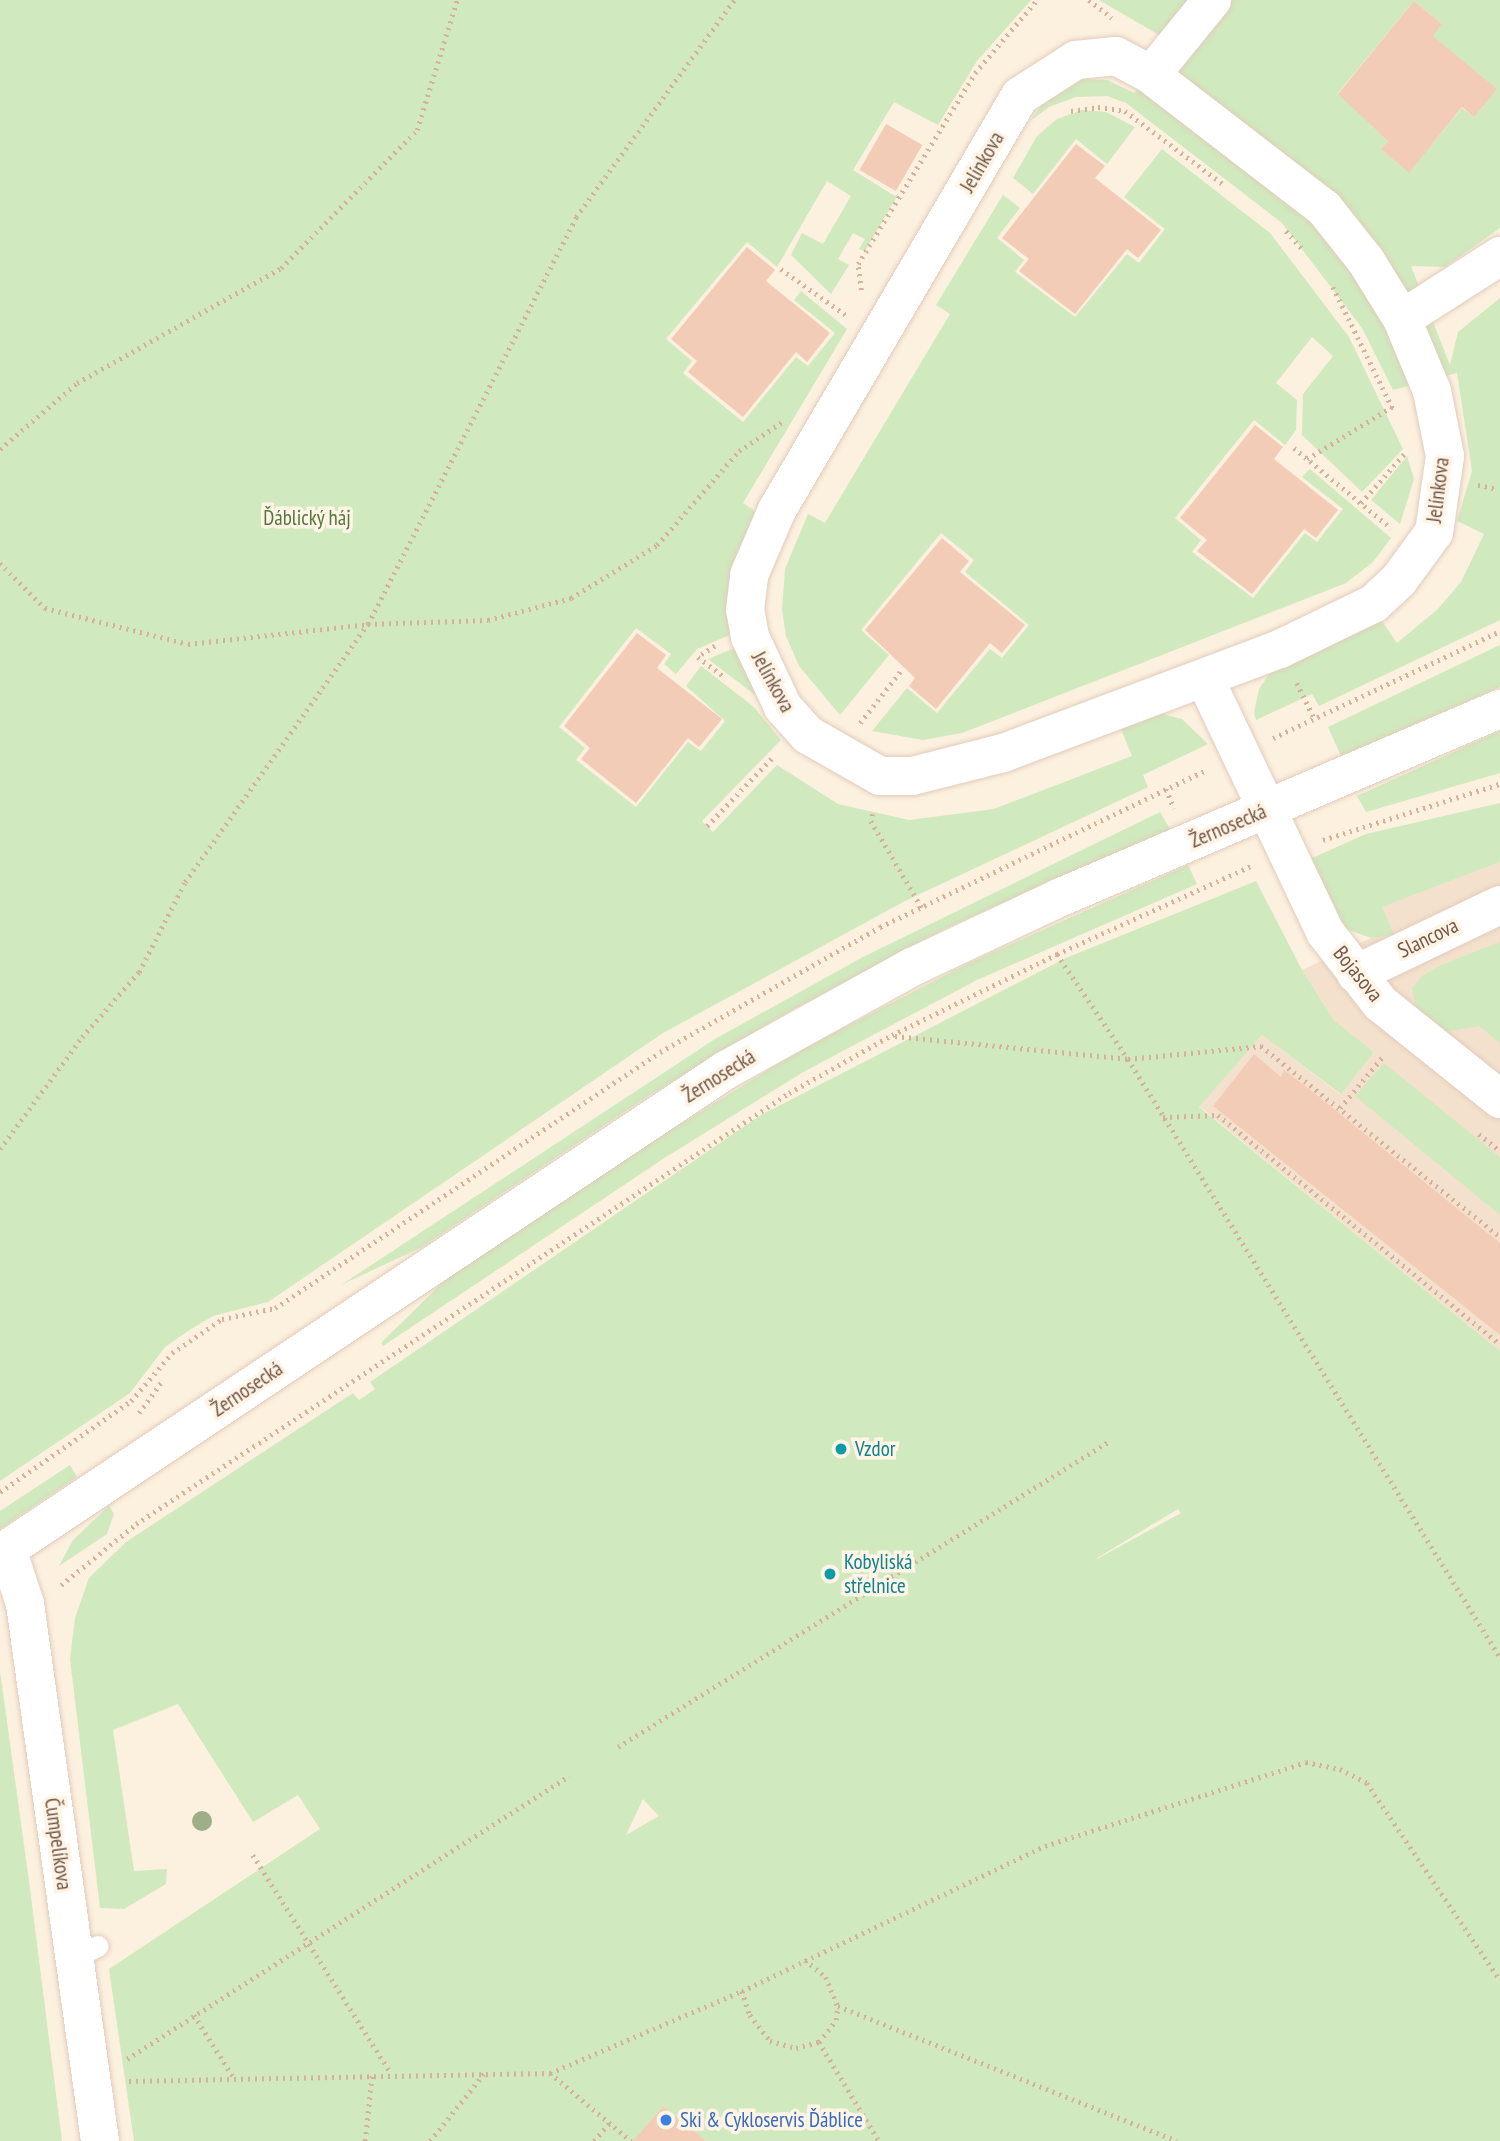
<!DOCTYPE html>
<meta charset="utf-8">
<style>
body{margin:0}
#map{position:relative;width:1500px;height:2141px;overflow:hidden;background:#fcf0df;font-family:"PT Sans Narrow",sans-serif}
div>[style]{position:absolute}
.residential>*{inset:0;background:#f4e1cd}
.green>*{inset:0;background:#d1e9be}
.building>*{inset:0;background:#f2ccb6;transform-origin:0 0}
.path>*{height:4.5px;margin-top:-2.25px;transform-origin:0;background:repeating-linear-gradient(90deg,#d6b09a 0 2px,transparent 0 7px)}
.roads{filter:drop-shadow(0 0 2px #e0ccbb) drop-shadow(0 0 2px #e0ccbb)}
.service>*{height:21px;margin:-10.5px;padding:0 10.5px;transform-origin:10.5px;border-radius:10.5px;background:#fff}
.minor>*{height:38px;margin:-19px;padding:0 19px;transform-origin:19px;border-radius:19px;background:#fff}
.tertiary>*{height:38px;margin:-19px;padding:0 19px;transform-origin:19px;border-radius:19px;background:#fff}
.trees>*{width:20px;height:20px;margin:-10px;border-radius:50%;background:#9eae87}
.dots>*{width:19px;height:19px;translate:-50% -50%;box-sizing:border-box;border:4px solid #fff4e5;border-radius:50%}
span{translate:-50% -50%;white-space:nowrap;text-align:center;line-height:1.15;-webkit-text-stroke:7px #fff4e5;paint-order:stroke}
.street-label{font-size:21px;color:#725547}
.park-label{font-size:21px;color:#52783f}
.culture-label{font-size:21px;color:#0d838f}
.left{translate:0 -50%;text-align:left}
.shop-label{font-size:21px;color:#366cbe}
</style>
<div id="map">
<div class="residential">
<div style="clip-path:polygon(1500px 862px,1500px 1351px,1199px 1106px,1262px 1035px,1340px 1094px,1374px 1052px,1334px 1020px,1302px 970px,1371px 938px,1393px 935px,1381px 907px)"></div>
</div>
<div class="green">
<div style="clip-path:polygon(0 0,1031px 0,977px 61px,938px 125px,894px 102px,853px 170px,895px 196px,899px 193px,865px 251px,859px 249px,865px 239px,853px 233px,838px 259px,849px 265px,831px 294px,791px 255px,802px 233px,823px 244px,851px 196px,827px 181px,777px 267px,747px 242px,666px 339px,692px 361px,683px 373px,743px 422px,796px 357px,808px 366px,835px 333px,794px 300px,801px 291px,847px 329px,743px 503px,755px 511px,736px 559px,734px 633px,697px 649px,676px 674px,664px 664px,671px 654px,636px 628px,559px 727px,585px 748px,576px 760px,636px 807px,688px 742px,701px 751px,725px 721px,686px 686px,701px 666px,754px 707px,781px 740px,702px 821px,713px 832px,777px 765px,838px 804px,909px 820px,994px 809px,1132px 756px,1119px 724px,1159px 713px,1182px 719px,1208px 744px,1143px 775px,1148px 787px,905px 901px,663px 1033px,268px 1302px,213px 1316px,188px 1331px,165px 1347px,130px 1393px,0 1481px)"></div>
<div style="clip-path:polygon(evenodd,1099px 0,1500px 0,1500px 228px,1445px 267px,1411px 266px,1450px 365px,1458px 332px,1500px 298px,1500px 620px,1319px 706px,1312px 694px,1256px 720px,1254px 713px,1259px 689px,1272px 670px,1380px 618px,1397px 643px,1438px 609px,1461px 582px,1484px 534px,1457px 521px,1472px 471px,1457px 373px,1393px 390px,1362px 328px,1282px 223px,1126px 103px,1107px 96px,1076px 97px,1049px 107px,1030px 121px,1044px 102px,1083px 79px,1107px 80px,1134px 93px,1178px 46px,1099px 0,1414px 1px,1442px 24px,1432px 36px,1496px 89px,1474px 117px,1462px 108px,1409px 172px,1381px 149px,1388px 141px,1338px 93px,1414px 1px)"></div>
<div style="clip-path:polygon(1082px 110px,1106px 112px,1135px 127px,1107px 164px,1076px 139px,1033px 194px,1013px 178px,1037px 136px,1057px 119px)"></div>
<div style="clip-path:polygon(1162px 149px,1270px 233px,1349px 337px,1403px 449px,1362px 492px,1302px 435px,1303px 394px,1333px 356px,1312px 337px,1276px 383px,1297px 400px,1296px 430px,1285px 445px,1254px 420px,1175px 518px,1201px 540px,1192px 552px,1253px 598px,1305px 533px,1317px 542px,1343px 509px,1302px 477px,1310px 469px,1391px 538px,1373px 562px,1346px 583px,962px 733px,923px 740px,872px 731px,907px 688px,937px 713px,990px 649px,1002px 658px,1029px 625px,965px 572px,974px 560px,941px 533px,861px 630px,889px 655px,840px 715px,799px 666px,786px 636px,782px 610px,785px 569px,808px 514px,825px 523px,950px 314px,936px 305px,1003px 195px,1020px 208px,997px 238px,1024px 260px,1015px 272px,1075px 317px,1127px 254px,1139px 263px,1165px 229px,1124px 197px)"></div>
<div style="clip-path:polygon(1407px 456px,1414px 479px,1400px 524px,1371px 500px)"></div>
<div style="clip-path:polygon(1500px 645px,1500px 687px,1341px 756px,1328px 727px)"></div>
<div style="clip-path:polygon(737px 647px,759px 698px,708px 659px)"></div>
<div style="clip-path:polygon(1500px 731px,1500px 773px,1366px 812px,1357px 796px)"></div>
<div style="clip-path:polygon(1500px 803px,1500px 862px,1382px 907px,1394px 935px,1371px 938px,1346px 929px,1332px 916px,1310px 859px,1366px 834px)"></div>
<div style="clip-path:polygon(1160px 812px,1170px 829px,944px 929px,783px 1015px,648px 1096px,422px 1247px,341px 1285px,715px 1039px,863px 957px)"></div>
<div style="clip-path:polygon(1188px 865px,1197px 884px,977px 980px,805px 1071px,666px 1157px,383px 1346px,381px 1343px,444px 1281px,656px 1139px,801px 1050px,967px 964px)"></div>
<div style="clip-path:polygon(evenodd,1256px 881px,1302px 970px,1334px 1020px,1374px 1052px,1341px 1094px,1262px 1035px,1199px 1107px,1500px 1351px,1500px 2141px,693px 2141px,698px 2135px,663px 2106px,639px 2134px,647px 2141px,134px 2141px,109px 1969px,320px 1829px,298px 1795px,253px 1822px,178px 1704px,113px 1730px,134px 1871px,167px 1869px,166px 1884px,124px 1909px,100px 1908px,70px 1659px,75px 1618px,89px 1578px,126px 1542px,353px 1393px,359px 1400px,375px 1389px,370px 1382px,761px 1115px,1066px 958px,1256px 881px,1178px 1509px,1181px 1513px,1097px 1559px,1097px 1558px,1178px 1509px,1256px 881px,643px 1799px,659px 1816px,626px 1835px,643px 1799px)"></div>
<div style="clip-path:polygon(1500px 942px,1500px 1043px,1479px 1026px,1433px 1034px,1418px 1018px,1412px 988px,1422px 976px,1441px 965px)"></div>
<div style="clip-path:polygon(1384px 1063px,1500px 1157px,1500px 1215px,1355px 1096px)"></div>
<div style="clip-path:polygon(70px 1465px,77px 1477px,0 1529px,0 1511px)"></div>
<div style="clip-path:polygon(109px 1506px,114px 1514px,107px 1534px,59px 1566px,73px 1540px)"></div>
<div style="clip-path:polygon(0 1671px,29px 1881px,62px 2141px,0 2141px)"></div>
</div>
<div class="building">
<div style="clip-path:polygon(1414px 1px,1442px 24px,1433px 36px,1497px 89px,1474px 117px,1462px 107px,1409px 173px,1381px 149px,1388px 141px,1338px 94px)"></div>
<div style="left:886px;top:124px;width:42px;height:53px;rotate:30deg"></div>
<div style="clip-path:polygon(1076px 144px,1105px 166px,1095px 178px,1161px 230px,1138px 258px,1127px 249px,1075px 314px,1019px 271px,1029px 259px,1002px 238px)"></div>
<div style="clip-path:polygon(747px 247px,775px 270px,766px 281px,830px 333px,807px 362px,796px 352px,743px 417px,688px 372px,697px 361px,671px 339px)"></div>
<div style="clip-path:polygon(1255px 425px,1283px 447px,1274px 459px,1338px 510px,1316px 538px,1304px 529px,1252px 594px,1197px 551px,1207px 540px,1180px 518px)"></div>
<div style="clip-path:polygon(942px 538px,969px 561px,960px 572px,1025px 625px,1002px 653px,990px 643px,936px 709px,909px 686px,915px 678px,865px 630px)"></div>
<div style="clip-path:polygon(637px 633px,666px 655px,657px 668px,722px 719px,699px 747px,688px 738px,636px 803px,581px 759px,590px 748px,564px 726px)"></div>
<div style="clip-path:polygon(1254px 1054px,1281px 1077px,1284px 1070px,1314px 1093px,1500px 1243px,1500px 1335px,1213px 1106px)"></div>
<div style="clip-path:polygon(663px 2106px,706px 2141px,633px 2141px)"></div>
</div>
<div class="path">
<div style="left:1089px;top:0;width:29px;rotate:38deg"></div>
<div style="left:1071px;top:111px;width:27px;rotate:-8deg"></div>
<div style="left:1098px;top:107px;width:27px;rotate:8deg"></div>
<div style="left:1125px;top:111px;width:122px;rotate:36.7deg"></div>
<div style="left:1286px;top:231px;width:26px;rotate:47deg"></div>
<div style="left:781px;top:269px;width:80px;rotate:35.3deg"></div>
<div style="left:1333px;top:287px;width:138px;rotate:63.8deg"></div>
<div style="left:861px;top:290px;width:26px;rotate:-97deg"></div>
<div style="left:858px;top:264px;width:224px;rotate:-58.5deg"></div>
<div style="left:975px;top:73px;width:96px;rotate:-49.7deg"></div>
<div style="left:1294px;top:448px;width:126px;rotate:39.5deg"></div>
<div style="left:0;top:449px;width:101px;rotate:-40.6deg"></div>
<div style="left:77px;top:383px;width:234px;rotate:-29.4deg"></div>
<div style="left:281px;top:268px;width:194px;rotate:-45.4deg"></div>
<div style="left:417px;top:130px;width:136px;rotate:-72.9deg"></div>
<div style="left:1307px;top:459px;width:100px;rotate:-31.5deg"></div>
<div style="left:1478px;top:485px;width:20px;rotate:11deg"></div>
<div style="left:1361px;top:503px;width:65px;rotate:-48.7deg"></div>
<div style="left:0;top:563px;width:64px;rotate:45deg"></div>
<div style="left:45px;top:608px;width:147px;rotate:14.1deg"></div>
<div style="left:188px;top:644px;width:181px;rotate:-6.3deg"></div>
<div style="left:368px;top:624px;width:120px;rotate:-1.9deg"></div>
<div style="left:488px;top:620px;width:86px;rotate:-14.8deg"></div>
<div style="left:571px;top:598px;width:101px;rotate:-31.6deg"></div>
<div style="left:657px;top:545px;width:125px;rotate:-48.9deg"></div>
<div style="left:739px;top:451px;width:52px;rotate:-34deg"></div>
<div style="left:715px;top:646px;width:20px;rotate:147deg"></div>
<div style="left:698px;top:657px;width:35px;rotate:37deg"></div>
<div style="left:1297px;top:683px;width:39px;rotate:64deg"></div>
<div style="left:860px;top:723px;width:70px;rotate:-52deg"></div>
<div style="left:1273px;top:738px;width:251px;rotate:-25.2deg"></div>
<div style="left:1166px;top:789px;width:21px;rotate:67deg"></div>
<div style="left:873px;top:814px;width:7px;rotate:106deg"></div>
<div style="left:871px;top:821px;width:101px;rotate:59.6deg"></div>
<div style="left:707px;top:826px;width:97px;rotate:-46.3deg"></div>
<div style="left:1323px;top:840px;width:186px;rotate:-17.6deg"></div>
<div style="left:1057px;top:954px;width:127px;rotate:55.9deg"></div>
<div style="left:1128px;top:1059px;width:704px;rotate:58.12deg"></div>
<div style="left:895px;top:1036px;width:234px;rotate:5.6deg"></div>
<div style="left:1128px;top:1059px;width:134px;rotate:-5.6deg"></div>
<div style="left:1261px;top:1046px;width:306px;rotate:38.6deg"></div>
<div style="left:1340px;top:1108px;width:69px;rotate:-50.3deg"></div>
<div style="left:1163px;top:1117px;width:55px;rotate:-2.1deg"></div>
<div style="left:1218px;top:1115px;width:363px;rotate:39.1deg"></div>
<div style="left:1479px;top:1134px;width:27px;rotate:39deg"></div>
<div style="left:0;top:1149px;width:139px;rotate:-53.8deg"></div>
<div style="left:82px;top:1037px;width:86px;rotate:-48.8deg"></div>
<div style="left:139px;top:972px;width:101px;rotate:-62.9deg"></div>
<div style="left:185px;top:882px;width:316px;rotate:-54.7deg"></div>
<div style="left:368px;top:624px;width:457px;rotate:-62.9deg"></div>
<div style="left:576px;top:217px;width:268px;rotate:-53.9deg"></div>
<div style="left:139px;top:1413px;width:39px;rotate:-54deg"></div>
<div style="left:0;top:1492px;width:160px;rotate:-34.8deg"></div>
<div style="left:131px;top:1401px;width:63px;rotate:-49.5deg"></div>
<div style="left:172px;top:1353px;width:60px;rotate:-34.2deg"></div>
<div style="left:222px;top:1319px;width:54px;rotate:-11.7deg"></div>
<div style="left:275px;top:1308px;width:462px;rotate:-33.6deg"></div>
<div style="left:660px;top:1052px;width:253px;rotate:-29.6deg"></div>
<div style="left:880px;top:927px;width:364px;rotate:-25.7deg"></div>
<div style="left:61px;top:1585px;width:97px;rotate:-39.1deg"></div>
<div style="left:136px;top:1524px;width:782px;rotate:-33.43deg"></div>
<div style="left:789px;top:1093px;width:118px;rotate:-29.4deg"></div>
<div style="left:892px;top:1035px;width:184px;rotate:-26.1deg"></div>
<div style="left:1057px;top:954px;width:213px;rotate:-24.4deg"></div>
<div style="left:618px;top:1747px;width:577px;rotate:-31.9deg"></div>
<div style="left:253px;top:1855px;width:258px;rotate:57.7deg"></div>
<div style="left:805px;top:1960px;width:27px;rotate:39deg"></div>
<div style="left:826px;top:1977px;width:31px;rotate:68deg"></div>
<div style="left:838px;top:2006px;width:365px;rotate:21.7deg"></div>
<div style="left:742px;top:1991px;width:25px;rotate:72deg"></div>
<div style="left:750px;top:2015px;width:33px;rotate:52deg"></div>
<div style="left:770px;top:2041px;width:27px;rotate:15deg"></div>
<div style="left:796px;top:2048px;width:24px;rotate:-15deg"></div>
<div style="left:819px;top:2042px;width:116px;rotate:58.8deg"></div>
<div style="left:194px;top:2015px;width:75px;rotate:57.6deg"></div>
<div style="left:819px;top:2042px;width:28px;rotate:-52deg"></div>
<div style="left:836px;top:2020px;width:14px;rotate:-82deg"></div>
<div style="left:127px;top:2059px;width:525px;rotate:-32.63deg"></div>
<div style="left:550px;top:2073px;width:106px;rotate:40deg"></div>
<div style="left:129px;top:2081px;width:421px;rotate:-1.1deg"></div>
<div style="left:550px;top:2073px;width:209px;rotate:-23.1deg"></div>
<div style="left:742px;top:1991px;width:336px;rotate:-25.6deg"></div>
<div style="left:1045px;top:1846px;width:274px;rotate:-17.8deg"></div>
<div style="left:1306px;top:1762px;width:35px;rotate:12deg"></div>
<div style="left:1340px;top:1769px;width:30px;rotate:27deg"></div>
<div style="left:1367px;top:1783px;width:238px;rotate:56deg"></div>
<div style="left:365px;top:2141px;width:67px;rotate:-84deg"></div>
<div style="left:430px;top:2141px;width:90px;rotate:-51.3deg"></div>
<div style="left:594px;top:2141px;width:23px;rotate:-50deg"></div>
</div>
<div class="roads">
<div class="service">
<div style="left:74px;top:1957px;width:26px;rotate:-25deg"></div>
</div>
<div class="minor">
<div style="left:1116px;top:56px;width:40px;rotate:28deg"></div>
<div style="left:1151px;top:75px;width:218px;rotate:37.6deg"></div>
<div style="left:1324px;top:208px;width:68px;rotate:51.6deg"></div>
<div style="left:1366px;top:261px;width:68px;rotate:58.2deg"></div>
<div style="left:1402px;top:319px;width:78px;rotate:67.4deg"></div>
<div style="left:1432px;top:391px;width:66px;rotate:78.7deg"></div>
<div style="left:1445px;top:456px;width:77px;rotate:98.2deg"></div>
<div style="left:1434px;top:532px;width:59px;rotate:126.1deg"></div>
<div style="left:1399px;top:580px;width:35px;rotate:137deg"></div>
<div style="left:1373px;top:604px;width:103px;rotate:154.2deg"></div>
<div style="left:1280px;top:649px;width:296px;rotate:159.4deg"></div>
<div style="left:1003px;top:753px;width:94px;rotate:165.8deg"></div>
<div style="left:912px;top:776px;width:32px;rotate:180deg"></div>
<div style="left:880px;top:776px;width:83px;rotate:-150.3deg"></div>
<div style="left:808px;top:735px;width:38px;rotate:-132deg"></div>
<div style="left:783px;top:707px;width:77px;rotate:-115.2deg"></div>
<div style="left:750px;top:637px;width:27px;rotate:-100deg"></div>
<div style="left:745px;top:610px;width:35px;rotate:-83deg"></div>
<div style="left:749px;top:575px;width:71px;rotate:-66.7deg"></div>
<div style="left:777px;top:510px;width:480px;rotate:-59.6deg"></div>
<div style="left:1020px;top:96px;width:67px;rotate:-32.7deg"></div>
<div style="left:1076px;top:60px;width:40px;rotate:-5.7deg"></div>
<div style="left:1151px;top:75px;width:97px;rotate:-50.9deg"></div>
<div style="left:1402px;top:319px;width:117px;rotate:-32.7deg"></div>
<div style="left:1205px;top:679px;width:280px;rotate:64.6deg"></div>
<div style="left:1325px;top:932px;width:90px;rotate:52.2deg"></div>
<div style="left:1380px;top:1003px;width:154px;rotate:38.7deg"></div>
<div style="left:1356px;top:974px;width:160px;rotate:-25.6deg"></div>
<div style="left:7px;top:1549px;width:58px;rotate:71.9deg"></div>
<div style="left:25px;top:1604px;width:542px;rotate:82.05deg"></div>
</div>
<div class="tertiary">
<div style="left:0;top:1554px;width:873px;rotate:-33.69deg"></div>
<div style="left:726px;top:1070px;width:213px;rotate:-29deg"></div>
<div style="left:912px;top:967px;width:165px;rotate:-25.2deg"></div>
<div style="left:1061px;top:897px;width:478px;rotate:-23.2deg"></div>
</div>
</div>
<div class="trees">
<div style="left:202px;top:1821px"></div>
</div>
<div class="dots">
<div style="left:841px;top:1449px;background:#0f9aa8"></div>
<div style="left:830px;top:1574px;background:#0f9aa8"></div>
<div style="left:666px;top:2120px;background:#3f7fe0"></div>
</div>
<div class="street-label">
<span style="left:982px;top:162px;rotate:-60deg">Jelínkova</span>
<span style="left:1438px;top:490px;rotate:-83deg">Jelínkova</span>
<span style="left:773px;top:682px;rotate:61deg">Jelínkova</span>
<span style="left:1228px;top:826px;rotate:-23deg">Žernosecká</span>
<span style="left:1428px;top:938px;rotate:-26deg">Slancova</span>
<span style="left:1358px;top:974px;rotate:51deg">Bojasova</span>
<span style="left:719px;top:1076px;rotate:-32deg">Žernosecká</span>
<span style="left:247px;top:1389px;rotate:-34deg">Žernosecká</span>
<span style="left:58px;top:1844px;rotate:82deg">Čumpelíkova</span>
</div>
<div class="park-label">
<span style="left:307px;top:518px">Ďáblický háj</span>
</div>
<div class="culture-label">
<span class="left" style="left:855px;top:1449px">Vzdor</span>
<span class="left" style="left:844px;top:1574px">Kobyliská<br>střelnice</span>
</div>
<div class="shop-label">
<span class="left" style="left:680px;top:2120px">Ski &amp; Cykloservis Ďáblice</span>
</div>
</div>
